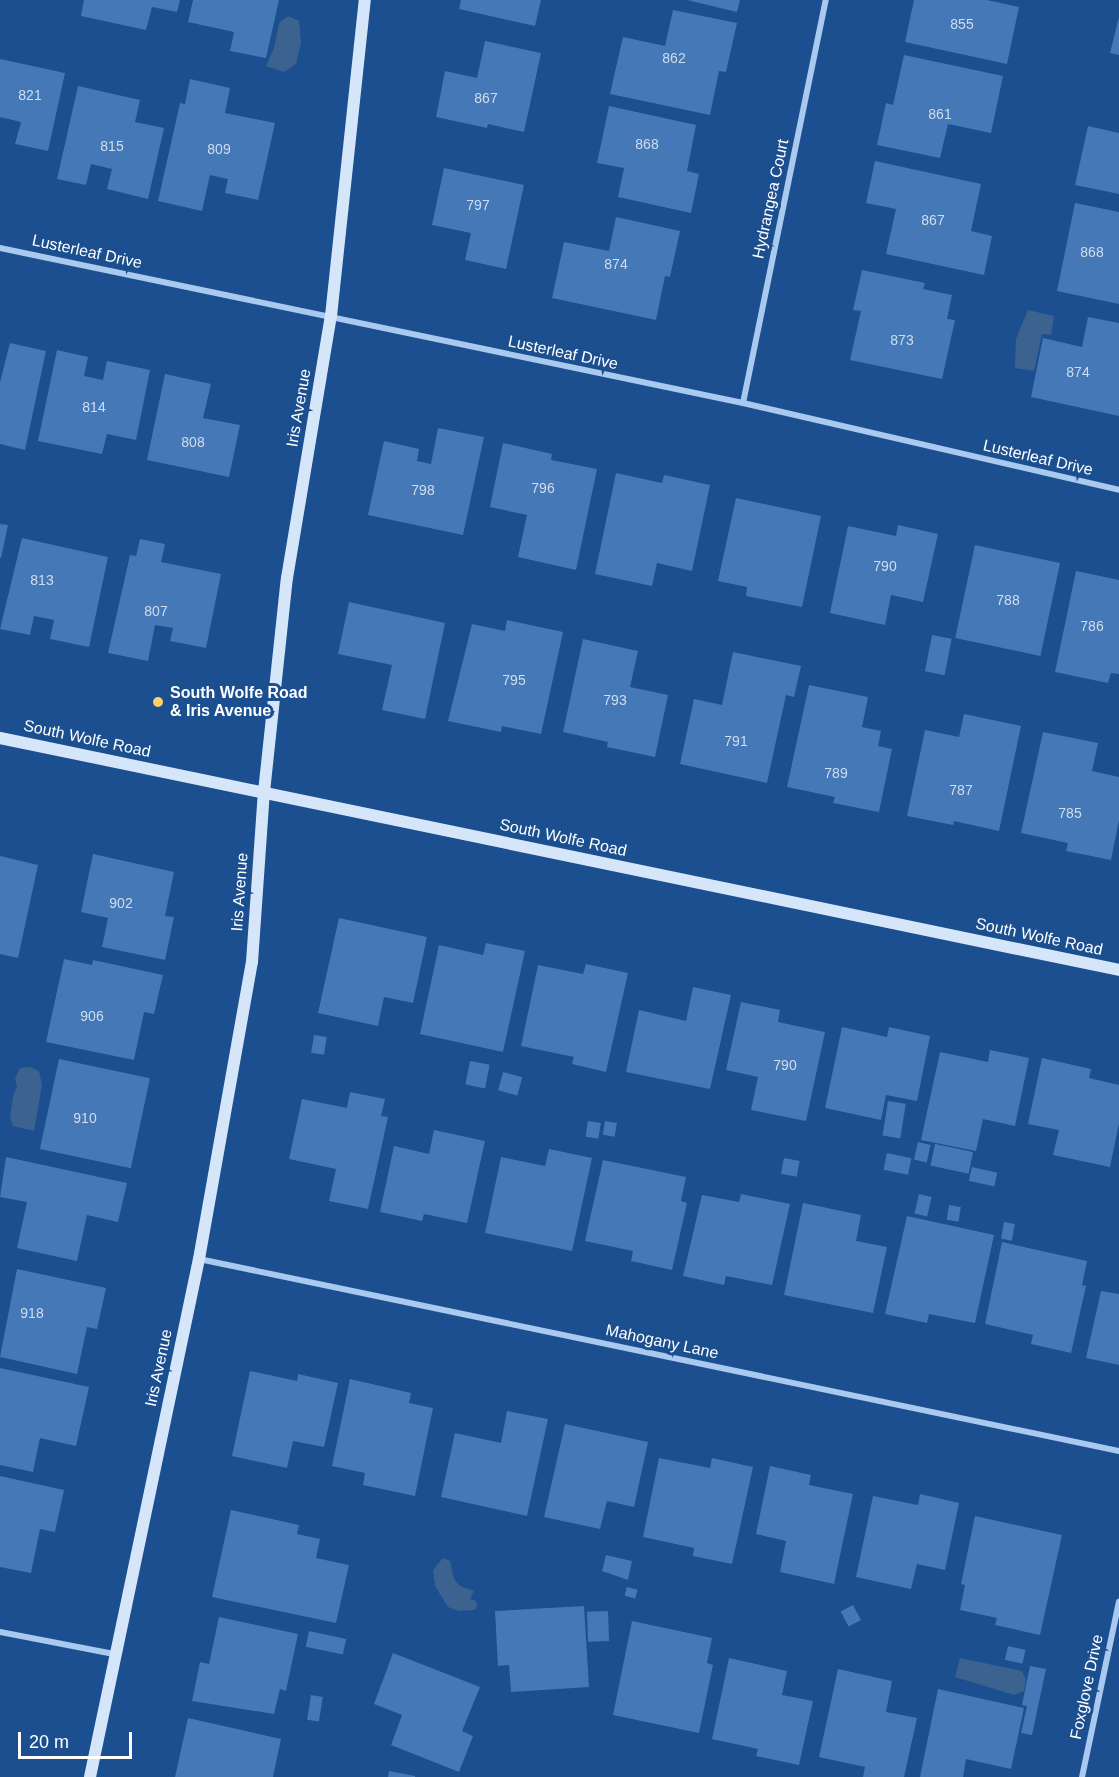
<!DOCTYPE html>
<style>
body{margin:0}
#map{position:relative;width:1119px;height:1777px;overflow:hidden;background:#1b4f8f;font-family:Helvetica,sans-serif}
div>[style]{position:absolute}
.water>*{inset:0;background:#3c6290}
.building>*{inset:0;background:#4478b7;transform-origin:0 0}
.street>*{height:6px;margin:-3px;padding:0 3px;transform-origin:3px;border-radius:3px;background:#a9c9ee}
.secondary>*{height:12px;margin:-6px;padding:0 6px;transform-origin:6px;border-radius:6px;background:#d6e6fa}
.dots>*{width:16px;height:16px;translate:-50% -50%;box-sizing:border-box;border:3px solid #1b4f8f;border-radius:50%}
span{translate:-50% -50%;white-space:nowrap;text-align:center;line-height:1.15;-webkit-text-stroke:6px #1b4f8f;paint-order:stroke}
.number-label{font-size:14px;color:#d0dded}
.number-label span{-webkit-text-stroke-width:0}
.street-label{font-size:16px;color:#fff}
.poi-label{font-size:16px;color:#fff;font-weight:700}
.left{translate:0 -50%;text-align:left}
.scale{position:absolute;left:18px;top:1732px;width:114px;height:27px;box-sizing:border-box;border:3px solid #fff;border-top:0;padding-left:8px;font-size:18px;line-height:21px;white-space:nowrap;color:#fff;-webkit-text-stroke:4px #1b4f8f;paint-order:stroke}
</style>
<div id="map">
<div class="water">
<div style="clip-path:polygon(288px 16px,299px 21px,301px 43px,296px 64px,284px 72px,266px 66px,274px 48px,279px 23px)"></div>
<div style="clip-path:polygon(1028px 310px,1054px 316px,1051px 335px,1042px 334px,1034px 371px,1015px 368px,1016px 339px)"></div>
<div style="clip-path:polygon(30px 1067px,39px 1071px,42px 1085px,34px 1131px,13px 1126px,10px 1118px,13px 1096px,17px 1087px,15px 1079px,20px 1068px)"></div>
<div style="clip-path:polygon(443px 1558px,450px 1561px,454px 1579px,460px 1586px,474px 1591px,470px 1599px,476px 1601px,477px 1606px,475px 1610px,459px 1611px,448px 1607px,435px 1586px,433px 1570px)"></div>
<div style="clip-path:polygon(960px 1658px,1022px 1671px,1026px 1680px,1024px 1691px,1014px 1695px,955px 1677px)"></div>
</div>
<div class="building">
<div style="clip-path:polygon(84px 0,180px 0,177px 12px,152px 7px,146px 30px,81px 16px)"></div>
<div style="clip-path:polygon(193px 0,279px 0,266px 58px,230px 51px,234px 32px,188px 22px)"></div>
<div style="clip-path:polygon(461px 0,541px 0,535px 26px,459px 9px)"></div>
<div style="clip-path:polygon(687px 0,740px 0,737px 12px)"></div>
<div style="clip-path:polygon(914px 0,987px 0,1019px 7px,1007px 64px,905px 42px)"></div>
<div style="clip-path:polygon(673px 10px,737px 23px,726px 72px,719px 71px,710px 115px,610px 94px,623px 37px,665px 46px)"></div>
<div style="clip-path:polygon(1119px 17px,1119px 55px,1110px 53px)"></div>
<div style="clip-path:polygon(485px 41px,541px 53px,524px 132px,488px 124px,487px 128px,436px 117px,445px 71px,477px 78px)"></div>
<div style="clip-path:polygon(904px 55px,1003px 76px,991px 133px,948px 124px,940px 158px,877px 145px,886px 103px,893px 105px)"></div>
<div style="clip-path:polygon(0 59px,65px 73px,48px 151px,15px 144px,21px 122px,0 117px)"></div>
<div style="clip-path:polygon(190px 79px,230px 88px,225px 113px,275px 123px,258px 200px,225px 193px,228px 179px,210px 175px,202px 211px,158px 201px,180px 103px,185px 104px)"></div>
<div style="clip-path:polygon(78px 86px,140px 100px,135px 122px,164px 128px,148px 199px,107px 189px,112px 169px,91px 164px,86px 185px,57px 179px)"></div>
<div style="clip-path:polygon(609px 106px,696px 125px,687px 171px,699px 174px,691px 213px,618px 197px,624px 168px,597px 163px)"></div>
<div style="clip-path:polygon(1088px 126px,1119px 133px,1119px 194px,1075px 185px)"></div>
<div style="clip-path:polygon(875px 161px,981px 184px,971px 231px,992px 236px,984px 275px,886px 254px,896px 209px,866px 203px)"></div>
<div style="clip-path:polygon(444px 168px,524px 185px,506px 269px,465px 260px,471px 233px,432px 225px)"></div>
<div style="clip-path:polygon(1075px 203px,1119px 212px,1119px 304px,1057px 291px)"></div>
<div style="clip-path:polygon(616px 217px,680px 231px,670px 277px,665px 276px,656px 320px,552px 298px,564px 242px,609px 251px)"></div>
<div style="clip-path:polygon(862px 270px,925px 283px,923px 289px,952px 295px,947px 319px,955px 320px,942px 379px,850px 360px,861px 311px,853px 310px)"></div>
<div style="clip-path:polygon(1088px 317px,1119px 323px,1119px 416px,1031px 397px,1043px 338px,1082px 347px)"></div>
<div style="clip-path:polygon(10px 343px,46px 351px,25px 450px,0 444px,0 382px)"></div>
<div style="clip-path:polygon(57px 350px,88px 357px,84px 376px,103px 380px,107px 361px,150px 370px,136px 440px,107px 434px,102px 454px,38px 441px)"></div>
<div style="clip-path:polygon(165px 374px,211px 384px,203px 418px,240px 425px,229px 477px,147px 460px)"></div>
<div style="clip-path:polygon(438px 428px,484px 437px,463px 535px,368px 515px,384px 441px,419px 449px,417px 461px,431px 464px)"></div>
<div style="clip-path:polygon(503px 443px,552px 454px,551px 460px,597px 469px,576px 570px,518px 557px,527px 515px,490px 507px)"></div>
<div style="clip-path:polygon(616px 473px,662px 483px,664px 475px,710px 485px,692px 571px,657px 563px,652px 586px,595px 574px)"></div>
<div style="clip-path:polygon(736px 498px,821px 516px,802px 607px,746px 596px,747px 587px,718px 581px)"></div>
<div style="clip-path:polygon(0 524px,8px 525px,1px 558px,0 558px)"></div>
<div style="clip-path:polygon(898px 525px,938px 534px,923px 602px,891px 595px,885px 625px,830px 613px,848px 526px,896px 536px)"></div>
<div style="clip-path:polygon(22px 538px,108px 557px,89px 647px,50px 639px,54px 620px,34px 616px,30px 635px,0 629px)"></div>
<div style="clip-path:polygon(140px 539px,165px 544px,161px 562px,221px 574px,206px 648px,170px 641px,173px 628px,155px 625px,148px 661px,108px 653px,130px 555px,136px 556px)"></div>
<div style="left:975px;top:545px;width:87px;height:95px;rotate:12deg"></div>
<div style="clip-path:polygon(1076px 571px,1119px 580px,1119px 674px,1111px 673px,1108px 683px,1055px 672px)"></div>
<div style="clip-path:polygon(349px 602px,445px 623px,425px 719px,382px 710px,392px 665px,338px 654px)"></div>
<div style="clip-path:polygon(507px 620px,563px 632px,541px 734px,502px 726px,501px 732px,448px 721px,472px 624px,505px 631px)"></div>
<div style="left:932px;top:635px;width:20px;height:37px;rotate:11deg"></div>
<div style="clip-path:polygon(583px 639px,638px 651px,630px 687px,668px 695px,655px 757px,607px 747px,608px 742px,563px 732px)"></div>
<div style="clip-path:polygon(733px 652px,801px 666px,794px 697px,786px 695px,767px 783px,680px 764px,694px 699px,722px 705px)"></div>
<div style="clip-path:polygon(809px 685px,868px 697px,862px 727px,881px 731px,878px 746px,892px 749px,879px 812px,833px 803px,835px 797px,787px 787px)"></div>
<div style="clip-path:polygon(964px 714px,1021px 726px,999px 831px,954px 821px,953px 825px,907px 816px,925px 730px,959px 737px)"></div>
<div style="clip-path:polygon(1043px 732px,1098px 743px,1092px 771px,1119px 777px,1119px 820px,1111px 860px,1066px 851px,1068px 843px,1021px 833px)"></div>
<div style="clip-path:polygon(93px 854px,174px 872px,165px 916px,174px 917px,165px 960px,102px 947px,108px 918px,81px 912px)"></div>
<div style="clip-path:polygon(0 856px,38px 865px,18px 958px,0 954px)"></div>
<div style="clip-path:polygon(339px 918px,427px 937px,413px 1003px,384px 997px,378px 1026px,318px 1013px)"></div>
<div style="clip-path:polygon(486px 943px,525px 951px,503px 1052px,420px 1034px,439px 945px,483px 955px)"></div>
<div style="clip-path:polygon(64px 959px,92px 965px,93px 960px,163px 975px,154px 1014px,144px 1012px,134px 1060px,46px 1042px)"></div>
<div style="clip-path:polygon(586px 964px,628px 973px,606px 1072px,572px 1064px,574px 1057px,521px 1046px,538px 965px,583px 974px)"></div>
<div style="clip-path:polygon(693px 987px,731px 995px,710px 1089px,626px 1072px,639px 1010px,686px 1021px)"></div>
<div style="clip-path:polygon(741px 1002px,780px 1010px,778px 1022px,825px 1032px,806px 1121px,751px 1110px,758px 1077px,726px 1070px)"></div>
<div style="clip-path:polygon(842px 1027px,887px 1037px,889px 1027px,930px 1036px,917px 1101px,886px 1095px,881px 1120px,825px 1108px)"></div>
<div style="left:314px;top:1035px;width:13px;height:18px;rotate:9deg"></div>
<div style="clip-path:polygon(990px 1050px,1029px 1058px,1015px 1126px,983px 1119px,976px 1151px,921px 1140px,940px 1052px,988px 1062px)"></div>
<div style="clip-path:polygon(1042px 1058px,1091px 1069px,1089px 1078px,1119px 1085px,1119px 1123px,1110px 1167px,1053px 1155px,1059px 1130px,1028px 1124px)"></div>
<div style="left:59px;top:1059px;width:93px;height:92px;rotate:12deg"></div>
<div style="left:470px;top:1061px;width:20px;height:24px;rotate:11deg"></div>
<div style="left:503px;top:1072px;width:20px;height:19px;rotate:15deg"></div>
<div style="clip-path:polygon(350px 1092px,385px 1099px,381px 1116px,388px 1117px,368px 1209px,329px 1201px,336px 1169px,289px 1159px,302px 1099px,347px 1108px)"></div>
<div style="left:888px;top:1101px;width:18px;height:35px;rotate:9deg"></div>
<div style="left:588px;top:1121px;width:13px;height:16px;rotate:9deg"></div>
<div style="left:605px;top:1121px;width:12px;height:14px;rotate:9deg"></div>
<div style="clip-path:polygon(434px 1130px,485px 1141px,467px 1223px,424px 1214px,422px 1221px,380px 1212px,394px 1146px,429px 1154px)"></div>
<div style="left:918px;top:1142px;width:13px;height:18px;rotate:13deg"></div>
<div style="left:935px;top:1144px;width:39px;height:22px;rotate:12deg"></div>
<div style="clip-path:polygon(549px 1149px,592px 1158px,572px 1251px,485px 1233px,501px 1157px,545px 1166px)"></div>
<div style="left:887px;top:1153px;width:25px;height:17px;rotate:12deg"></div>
<div style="clip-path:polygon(6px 1157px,127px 1183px,118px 1222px,87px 1215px,77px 1261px,17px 1248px,27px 1202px,0 1197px)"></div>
<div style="left:784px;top:1158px;width:16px;height:16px;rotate:11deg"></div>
<div style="clip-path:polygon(603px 1160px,686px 1177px,681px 1201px,687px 1203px,672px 1270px,631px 1261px,633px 1251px,585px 1241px)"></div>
<div style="left:972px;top:1167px;width:26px;height:14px;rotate:13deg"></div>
<div style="clip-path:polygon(741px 1194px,790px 1204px,772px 1285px,726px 1276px,724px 1285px,683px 1276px,702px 1195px,739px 1202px)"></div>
<div style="left:919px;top:1194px;width:13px;height:20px;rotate:13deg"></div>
<div style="clip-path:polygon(803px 1203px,861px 1215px,856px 1241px,887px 1247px,873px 1313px,784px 1295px)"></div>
<div style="left:949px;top:1205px;width:12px;height:15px;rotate:9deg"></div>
<div style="clip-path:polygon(907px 1216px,994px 1235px,975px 1323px,929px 1314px,927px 1323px,885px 1314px)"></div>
<div style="left:1004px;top:1222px;width:11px;height:17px;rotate:10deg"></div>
<div style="clip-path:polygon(1002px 1242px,1087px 1261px,1082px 1285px,1086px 1286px,1071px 1353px,1031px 1344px,1033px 1335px,985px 1324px)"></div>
<div style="clip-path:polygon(17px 1269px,106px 1288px,97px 1329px,87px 1327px,77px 1374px,0 1357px)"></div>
<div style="clip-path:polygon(1101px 1291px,1119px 1294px,1119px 1365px,1086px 1358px)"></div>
<div style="clip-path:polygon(0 1368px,89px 1387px,76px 1446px,40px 1438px,33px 1472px,0 1465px)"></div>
<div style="clip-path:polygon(250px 1371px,297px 1381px,298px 1374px,338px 1383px,324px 1447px,293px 1441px,287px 1468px,232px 1456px)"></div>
<div style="clip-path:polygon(350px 1379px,411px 1393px,409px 1403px,433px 1408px,415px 1496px,363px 1485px,365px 1473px,332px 1466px)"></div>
<div style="clip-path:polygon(507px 1411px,548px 1419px,527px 1516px,441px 1497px,455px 1433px,501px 1443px)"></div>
<div style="clip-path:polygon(565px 1424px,648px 1442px,634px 1507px,607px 1501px,600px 1529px,544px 1517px)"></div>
<div style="clip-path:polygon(659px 1458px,710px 1468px,712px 1458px,753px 1467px,732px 1564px,693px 1556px,694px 1548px,643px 1537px)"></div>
<div style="clip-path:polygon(770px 1466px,811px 1475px,809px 1485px,853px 1494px,834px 1584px,780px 1572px,786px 1541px,756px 1534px)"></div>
<div style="clip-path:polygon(0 1476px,64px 1490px,55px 1532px,40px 1529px,31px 1573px,0 1567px)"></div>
<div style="clip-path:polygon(920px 1494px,959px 1503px,945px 1570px,917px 1564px,911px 1589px,856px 1577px,873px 1496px,918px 1505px)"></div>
<div style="clip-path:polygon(231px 1510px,299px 1525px,297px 1534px,320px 1539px,316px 1558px,349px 1565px,336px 1623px,212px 1597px)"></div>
<div style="clip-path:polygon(975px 1516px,1062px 1535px,1040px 1635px,995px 1625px,997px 1618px,960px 1610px,965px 1585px,961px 1584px)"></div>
<div style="clip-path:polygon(606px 1555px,632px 1561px,628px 1580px,602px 1571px)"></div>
<div style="left:627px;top:1587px;width:11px;height:9px;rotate:15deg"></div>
<div style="left:853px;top:1605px;width:17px;height:14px;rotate:62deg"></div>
<div style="clip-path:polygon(584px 1606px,589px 1687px,511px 1692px,509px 1665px,498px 1666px,495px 1611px)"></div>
<div style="left:608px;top:1611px;width:30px;height:21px;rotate:88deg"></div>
<div style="clip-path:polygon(219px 1617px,298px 1634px,286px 1691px,280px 1689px,274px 1714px,192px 1701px,200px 1662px,209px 1664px)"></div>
<div style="clip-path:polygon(632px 1621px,712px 1638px,707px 1663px,713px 1665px,699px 1733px,613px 1715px)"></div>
<div style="left:309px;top:1631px;width:38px;height:16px;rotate:12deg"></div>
<div style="left:1008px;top:1646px;width:18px;height:14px;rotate:13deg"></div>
<div style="clip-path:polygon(393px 1653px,480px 1687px,462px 1731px,473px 1736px,459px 1772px,391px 1745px,402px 1715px,374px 1704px)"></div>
<div style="clip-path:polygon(729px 1658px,787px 1671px,782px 1695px,813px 1701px,799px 1765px,756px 1756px,758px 1749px,712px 1739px)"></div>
<div style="clip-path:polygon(1030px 1666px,1046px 1669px,1032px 1735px,1021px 1733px,1027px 1706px,1022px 1705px)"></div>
<div style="clip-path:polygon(838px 1669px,892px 1681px,886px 1712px,917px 1718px,904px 1777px,863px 1777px,865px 1767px,819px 1757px)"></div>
<div style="clip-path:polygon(938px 1689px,1024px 1708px,1011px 1769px,966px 1759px,963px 1777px,920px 1777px)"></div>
<div style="left:311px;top:1695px;width:12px;height:25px;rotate:9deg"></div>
<div style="clip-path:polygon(188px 1718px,281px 1739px,273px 1777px,175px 1777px)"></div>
<div style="clip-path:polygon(389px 1771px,415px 1776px,415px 1777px,388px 1777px)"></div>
</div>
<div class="street">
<div style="left:0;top:248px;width:759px;rotate:11.78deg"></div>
<div style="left:743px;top:403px;width:386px;rotate:13deg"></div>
<div style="left:743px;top:403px;width:411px;rotate:-78.4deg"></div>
<div style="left:199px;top:1259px;width:940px;rotate:11.79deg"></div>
<div style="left:0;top:1632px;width:116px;rotate:10.9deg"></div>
<div style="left:1082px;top:1777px;width:179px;rotate:-78.1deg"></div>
</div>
<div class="secondary">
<div style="left:0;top:738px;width:1143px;rotate:11.71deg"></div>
<div style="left:90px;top:1777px;width:529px;rotate:-78.12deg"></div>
<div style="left:199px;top:1259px;width:302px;rotate:-79.9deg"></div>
<div style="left:252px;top:962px;width:170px;rotate:-86deg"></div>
<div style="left:264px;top:792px;width:215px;rotate:-83.9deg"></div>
<div style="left:287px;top:578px;width:266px;rotate:-80.5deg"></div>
<div style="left:331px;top:316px;width:318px;rotate:-83.9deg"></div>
</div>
<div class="dots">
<div style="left:158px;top:702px;background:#ffd166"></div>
</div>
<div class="number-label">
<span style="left:962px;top:24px">855</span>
<span style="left:674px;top:58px">862</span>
<span style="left:30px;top:95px">821</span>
<span style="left:486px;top:98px">867</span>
<span style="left:940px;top:114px">861</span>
<span style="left:647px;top:144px">868</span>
<span style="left:112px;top:146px">815</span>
<span style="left:219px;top:149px">809</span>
<span style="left:478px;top:205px">797</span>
<span style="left:933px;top:220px">867</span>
<span style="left:1092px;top:252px">868</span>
<span style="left:616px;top:264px">874</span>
<span style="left:902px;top:340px">873</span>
<span style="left:1078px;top:372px">874</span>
<span style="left:94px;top:407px">814</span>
<span style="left:193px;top:442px">808</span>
<span style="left:543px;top:488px">796</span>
<span style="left:423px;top:490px">798</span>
<span style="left:885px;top:566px">790</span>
<span style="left:42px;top:580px">813</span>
<span style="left:1008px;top:600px">788</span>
<span style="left:156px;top:611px">807</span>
<span style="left:1092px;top:626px">786</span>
<span style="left:514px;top:680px">795</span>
<span style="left:615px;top:700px">793</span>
<span style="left:736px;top:741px">791</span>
<span style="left:836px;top:773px">789</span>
<span style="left:961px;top:790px">787</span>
<span style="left:1070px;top:813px">785</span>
<span style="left:121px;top:903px">902</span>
<span style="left:92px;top:1016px">906</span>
<span style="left:785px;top:1065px">790</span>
<span style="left:85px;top:1118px">910</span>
<span style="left:32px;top:1313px">918</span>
</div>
<div class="street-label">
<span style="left:771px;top:199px;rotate:-78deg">Hydrangea Court</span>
<span style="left:87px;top:252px;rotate:12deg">Lusterleaf Drive</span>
<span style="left:563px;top:353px;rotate:12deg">Lusterleaf Drive</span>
<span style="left:299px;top:408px;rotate:-80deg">Iris Avenue</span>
<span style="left:1038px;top:458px;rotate:13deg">Lusterleaf Drive</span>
<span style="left:87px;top:739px;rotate:12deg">South Wolfe Road</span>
<span style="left:563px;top:838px;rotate:12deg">South Wolfe Road</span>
<span style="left:240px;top:892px;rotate:-86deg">Iris Avenue</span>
<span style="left:1039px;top:937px;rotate:12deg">South Wolfe Road</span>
<span style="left:662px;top:1342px;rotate:12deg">Mahogany Lane</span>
<span style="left:159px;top:1368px;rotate:-78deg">Iris Avenue</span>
<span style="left:1087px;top:1687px;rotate:-78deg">Foxglove Drive</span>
</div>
<div class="poi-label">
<span class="left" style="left:170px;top:702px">South Wolfe Road<br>&amp; Iris Avenue</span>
</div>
<div class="scale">20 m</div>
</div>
